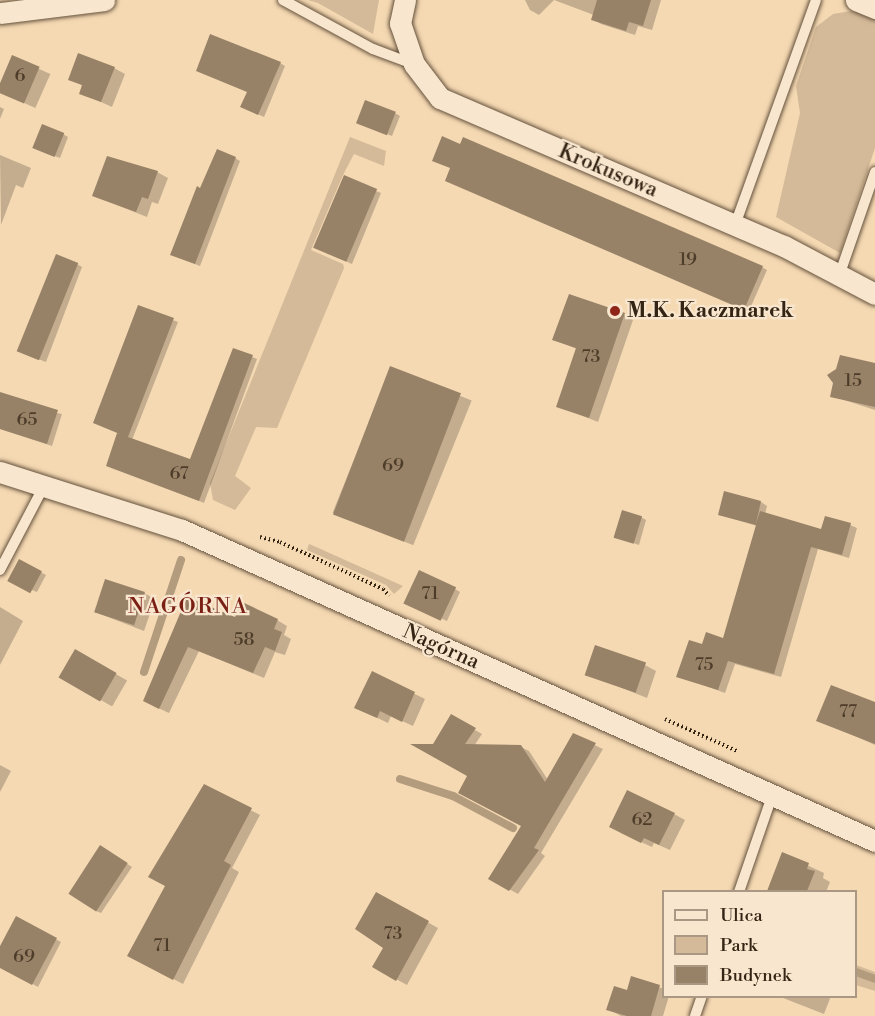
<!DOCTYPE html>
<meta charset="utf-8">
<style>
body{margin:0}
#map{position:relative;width:875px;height:1016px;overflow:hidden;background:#f5d9b3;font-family:"Libre Bodoni",serif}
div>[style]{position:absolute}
.green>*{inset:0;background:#d4ba98}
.shadow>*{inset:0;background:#0003;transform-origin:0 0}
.stream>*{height:8px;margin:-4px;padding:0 4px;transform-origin:4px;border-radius:4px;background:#b39b7d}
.building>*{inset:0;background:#988267;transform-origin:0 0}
.path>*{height:4px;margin-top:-2px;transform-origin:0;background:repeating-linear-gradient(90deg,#342414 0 1.5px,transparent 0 4.5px)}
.roads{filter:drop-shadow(0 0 2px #64513c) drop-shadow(0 0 2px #64513c)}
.service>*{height:10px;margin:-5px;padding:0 5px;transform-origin:5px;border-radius:5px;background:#f8e6ce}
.minor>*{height:21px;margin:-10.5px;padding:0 10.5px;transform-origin:10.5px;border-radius:10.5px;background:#f8e6ce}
.dots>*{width:16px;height:16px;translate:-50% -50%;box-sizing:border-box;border:3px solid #f8e6ce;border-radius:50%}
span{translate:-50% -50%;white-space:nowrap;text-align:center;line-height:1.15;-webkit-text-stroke:4.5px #f8e6ce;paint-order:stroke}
.number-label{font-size:18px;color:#4d3c29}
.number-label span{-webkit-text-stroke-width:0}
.street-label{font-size:21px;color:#342414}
.poi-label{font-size:21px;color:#342414;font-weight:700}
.left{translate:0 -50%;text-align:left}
.neighbourhood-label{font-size:22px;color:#7a1f14;letter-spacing:1.5px}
.legend{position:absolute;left:662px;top:890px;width:195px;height:108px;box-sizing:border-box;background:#f8e6ce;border:2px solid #aa9884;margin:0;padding:8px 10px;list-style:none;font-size:18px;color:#342414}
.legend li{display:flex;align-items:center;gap:12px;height:30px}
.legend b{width:30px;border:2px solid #aa9884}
</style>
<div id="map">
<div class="green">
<div style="clip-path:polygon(308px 0,379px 0,373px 34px,318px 3px)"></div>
<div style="clip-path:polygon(851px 11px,875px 18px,875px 148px,840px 253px,776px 217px,800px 113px,796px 86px,816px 27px,833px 14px)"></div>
<div style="clip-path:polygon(350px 137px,386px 151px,384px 166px,354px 154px,343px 175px,311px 250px,343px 264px,344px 268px,277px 428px,256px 427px,235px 476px,251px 488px,235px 510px,213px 500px,210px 483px)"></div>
<div style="clip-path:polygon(309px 544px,314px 546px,403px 586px,394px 594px,386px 585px,307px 550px)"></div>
<div style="clip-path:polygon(856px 965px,875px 972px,875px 991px,856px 985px)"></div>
</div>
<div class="shadow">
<div style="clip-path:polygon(525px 0,661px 0,652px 30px,638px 26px,635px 35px,601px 24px,592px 19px,594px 15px,554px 0,539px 15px,530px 10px)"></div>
<div style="left:12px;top:57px;width:42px;height:37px;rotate:24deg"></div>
<div style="clip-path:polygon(280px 63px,285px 66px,264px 117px,246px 109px)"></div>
<div style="clip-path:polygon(114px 68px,125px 74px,112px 107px,81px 93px,83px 86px,70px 79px)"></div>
<div style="clip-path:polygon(0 107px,4px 109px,0 119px)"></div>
<div style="clip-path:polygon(395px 113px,400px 116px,392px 136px,362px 125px)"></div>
<div style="clip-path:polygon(63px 134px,68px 137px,60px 158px,39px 150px)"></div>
<div style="clip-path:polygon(0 155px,31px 168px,23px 188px,16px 185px,1px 225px)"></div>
<div style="clip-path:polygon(235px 158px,240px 161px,200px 266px,177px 257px)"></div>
<div style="clip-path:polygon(157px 172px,168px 178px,158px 204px,152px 202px,147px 217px,94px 196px)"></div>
<div style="clip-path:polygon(451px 183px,762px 267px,767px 270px,749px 311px)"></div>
<div style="clip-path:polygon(376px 191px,381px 193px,352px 264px,320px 250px)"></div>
<div style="clip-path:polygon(77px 264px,82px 267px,46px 362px,25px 354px)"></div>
<div style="clip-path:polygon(624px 315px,633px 320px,598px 422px,558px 406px,577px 349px,554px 340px)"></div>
<div style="clip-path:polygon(173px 320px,178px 322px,132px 440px,191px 461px,234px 350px,257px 359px,204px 503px,108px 465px,119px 433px)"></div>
<div style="clip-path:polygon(875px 364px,875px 410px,832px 396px)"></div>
<div style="left:391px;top:368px;width:87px;height:156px;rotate:22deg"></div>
<div style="clip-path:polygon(0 401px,62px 414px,52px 446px,0 429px)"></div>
<div style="clip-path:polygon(725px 493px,761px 502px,767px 506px,765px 514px,822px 530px,850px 525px,857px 528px,849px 558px,818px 549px,781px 677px,735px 664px,725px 693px,678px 676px,703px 646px,724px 640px,757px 526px,720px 515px)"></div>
<div style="clip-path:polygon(641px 517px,646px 520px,639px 545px,616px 537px)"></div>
<div style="clip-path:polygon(20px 561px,46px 575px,37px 592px,10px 582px)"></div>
<div style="clip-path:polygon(455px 589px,460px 592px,447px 621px,410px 605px)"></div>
<div style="clip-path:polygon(144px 593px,155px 599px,144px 631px,95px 612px)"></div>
<div style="clip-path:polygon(188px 599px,236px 619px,277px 620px,287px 626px,284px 635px,291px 639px,285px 655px,275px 652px,264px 678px,199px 651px,169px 713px,154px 706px)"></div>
<div style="clip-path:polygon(0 607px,23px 621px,0 665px)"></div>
<div style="left:76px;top:651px;width:59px;height:30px;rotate:30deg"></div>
<div style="clip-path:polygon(645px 665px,656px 671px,647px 698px,587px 674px)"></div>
<div style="clip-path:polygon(372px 673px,425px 699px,413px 726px,391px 716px,388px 723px,367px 713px)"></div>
<div style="clip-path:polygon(875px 704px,875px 745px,818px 720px)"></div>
<div style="clip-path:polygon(451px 716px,482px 734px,474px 746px,521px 747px,529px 751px,548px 780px,573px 735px,603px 749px,541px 853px,545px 856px,518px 894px,491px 879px,523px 826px,434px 745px)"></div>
<div style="clip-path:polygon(0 765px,11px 771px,0 792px)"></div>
<div style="clip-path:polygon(205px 786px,260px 815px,232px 868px,239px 872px,183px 984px,139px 961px)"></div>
<div style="clip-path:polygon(674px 814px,685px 820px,670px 850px,654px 843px,652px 847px,621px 833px)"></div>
<div style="clip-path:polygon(101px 847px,132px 867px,101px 913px,96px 911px)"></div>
<div style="clip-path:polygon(783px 854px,824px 873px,823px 878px,830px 882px,826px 892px,768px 892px)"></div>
<div style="clip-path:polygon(377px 894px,438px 928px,407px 985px,374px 967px,385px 947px)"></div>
<div style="clip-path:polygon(17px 918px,61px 942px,38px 987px,0 966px,0 950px)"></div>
<div style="clip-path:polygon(632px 978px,664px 989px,664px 996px,669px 996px,663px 1016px,621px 1016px,608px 1009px,628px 992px)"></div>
<div style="clip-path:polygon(778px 996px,831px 996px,824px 1014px)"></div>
</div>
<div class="stream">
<div style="left:144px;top:672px;width:118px;rotate:-71.7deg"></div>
<div style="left:400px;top:779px;width:56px;rotate:17.8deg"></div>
<div style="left:453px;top:796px;width:68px;rotate:28.1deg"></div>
<div style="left:856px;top:972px;width:20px;rotate:20deg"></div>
</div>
<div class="building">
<div style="clip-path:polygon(597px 0,651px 0,643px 26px,629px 22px,626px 31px,591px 20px)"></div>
<div style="clip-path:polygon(210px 34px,281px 62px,258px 115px,240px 107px,247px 92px,196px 71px)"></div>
<div style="clip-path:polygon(78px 53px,115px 67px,101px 102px,79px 94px,82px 85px,68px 80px)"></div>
<div style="left:12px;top:55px;width:30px;height:40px;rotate:23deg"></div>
<div style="left:365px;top:100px;width:33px;height:25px;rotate:21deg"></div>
<div style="left:42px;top:124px;width:24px;height:26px;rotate:22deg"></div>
<div style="clip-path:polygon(442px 136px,460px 144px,463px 137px,763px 266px,744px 310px,445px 181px,450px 168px,432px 161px)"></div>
<div style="clip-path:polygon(217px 149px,236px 157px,195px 264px,170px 255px,197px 186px,200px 188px)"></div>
<div style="clip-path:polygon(107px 156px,158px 171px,148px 199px,142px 197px,136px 212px,92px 196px)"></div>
<div style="left:344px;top:175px;width:36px;height:79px;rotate:23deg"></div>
<div style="left:56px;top:254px;width:24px;height:105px;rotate:22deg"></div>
<div style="clip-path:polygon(569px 294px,625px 313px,589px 418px,556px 407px,576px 348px,552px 340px)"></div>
<div style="clip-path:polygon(138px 305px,174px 318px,128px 437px,190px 459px,233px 348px,253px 355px,199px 501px,106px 466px,117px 433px,127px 437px,93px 423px)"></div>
<div style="clip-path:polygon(840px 355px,875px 363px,875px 407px,830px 397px,833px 383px,827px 375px,836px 369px)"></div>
<div style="left:390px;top:366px;width:76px;height:159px;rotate:21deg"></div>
<div style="clip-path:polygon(0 392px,58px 410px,47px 444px,0 429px)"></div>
<div style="clip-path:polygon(724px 491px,761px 501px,756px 524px,760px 511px,821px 529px,825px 516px,851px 523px,842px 555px,811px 547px,774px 674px,728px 661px,718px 690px,676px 677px,689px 640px,702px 644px,706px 632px,723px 638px,756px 525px,718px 515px)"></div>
<div style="left:622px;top:510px;width:21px;height:29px;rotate:17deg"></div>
<div style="left:19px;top:559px;width:26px;height:25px;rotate:28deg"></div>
<div style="left:419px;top:570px;width:41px;height:37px;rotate:25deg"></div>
<div style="left:105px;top:579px;width:42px;height:35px;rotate:18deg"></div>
<div style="clip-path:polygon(187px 597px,235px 617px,242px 602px,278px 619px,274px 629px,282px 632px,275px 651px,265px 647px,253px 673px,188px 647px,159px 709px,143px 701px)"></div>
<div style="left:595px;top:645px;width:54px;height:32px;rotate:19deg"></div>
<div style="left:75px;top:649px;width:48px;height:33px;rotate:30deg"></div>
<div style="clip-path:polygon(372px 671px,415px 692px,402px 722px,380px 711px,377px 718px,354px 708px)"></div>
<div style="clip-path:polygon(831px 685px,875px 702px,875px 744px,816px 721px)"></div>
<div style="clip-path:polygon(451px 714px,476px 728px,465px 744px,521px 745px,545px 782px,573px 733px,596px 743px,534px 848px,539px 850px,509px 891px,488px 879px,521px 826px,458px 793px,467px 776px,410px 744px,433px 744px)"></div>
<div style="clip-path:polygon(204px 784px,252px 808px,224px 861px,231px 865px,173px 980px,127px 956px,165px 886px,148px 877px)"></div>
<div style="clip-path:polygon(627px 790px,675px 813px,659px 845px,644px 838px,641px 843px,609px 827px)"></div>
<div style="left:100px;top:845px;width:33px;height:58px;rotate:33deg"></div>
<div style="clip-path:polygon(782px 852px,809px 863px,807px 869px,815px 871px,807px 891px,767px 891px)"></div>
<div style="clip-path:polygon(376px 892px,429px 921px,396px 981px,372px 967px,383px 948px,355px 929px)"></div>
<div style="clip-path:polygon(16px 916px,57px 938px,32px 985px,0 968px,0 946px)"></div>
<div style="clip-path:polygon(631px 976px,660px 985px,651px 1016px,627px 1016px,606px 1010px,614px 986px,627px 990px)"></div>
</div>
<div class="path">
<div style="left:260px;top:537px;width:21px;rotate:14deg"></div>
<div style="left:280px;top:542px;width:113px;rotate:24.5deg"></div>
<div style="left:383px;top:589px;width:9px;rotate:49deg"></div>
<div style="left:665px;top:719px;width:79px;rotate:24deg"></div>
</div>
<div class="roads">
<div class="service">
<div style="left:283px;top:0;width:102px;rotate:28.6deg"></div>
<div style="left:373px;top:49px;width:43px;rotate:20.6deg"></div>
<div style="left:735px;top:225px;width:239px;rotate:-70.2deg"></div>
<div style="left:839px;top:276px;width:110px;rotate:-70.9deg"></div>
<div style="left:0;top:570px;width:95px;rotate:-62.4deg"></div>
<div style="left:739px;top:892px;width:102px;rotate:-71deg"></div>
<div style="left:695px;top:1016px;width:21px;rotate:-71deg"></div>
</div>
<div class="minor">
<div style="left:405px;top:0;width:24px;rotate:102deg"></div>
<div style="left:400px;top:23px;width:43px;rotate:71.1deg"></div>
<div style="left:414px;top:64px;width:43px;rotate:52.6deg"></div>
<div style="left:440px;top:98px;width:374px;rotate:23.3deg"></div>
<div style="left:784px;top:246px;width:103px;rotate:27.8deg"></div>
<div style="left:856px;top:0;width:21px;rotate:23deg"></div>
<div style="left:0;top:13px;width:105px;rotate:-7.1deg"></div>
<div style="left:0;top:472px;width:191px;rotate:17.7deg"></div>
<div style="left:182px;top:530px;width:760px;rotate:24.17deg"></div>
</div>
</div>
<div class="dots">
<div style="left:615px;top:311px;background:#8f2418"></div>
</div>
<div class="number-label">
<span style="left:20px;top:76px">6</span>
<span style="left:688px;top:260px">19</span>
<span style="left:591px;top:357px">73</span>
<span style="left:853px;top:381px">15</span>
<span style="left:27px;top:420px">65</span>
<span style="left:393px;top:466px">69</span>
<span style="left:179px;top:474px">67</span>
<span style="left:430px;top:594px">71</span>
<span style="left:244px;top:640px">58</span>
<span style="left:704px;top:665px">75</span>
<span style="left:848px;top:712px">77</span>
<span style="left:642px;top:820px">62</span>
<span style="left:393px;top:934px">73</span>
<span style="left:162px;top:946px">71</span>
<span style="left:24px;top:957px">69</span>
</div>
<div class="street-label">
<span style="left:608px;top:171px;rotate:23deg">Krokusowa</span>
<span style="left:441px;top:647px;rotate:24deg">Nagórna</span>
</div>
<div class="poi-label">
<span class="left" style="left:627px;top:311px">M.K. Kaczmarek</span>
</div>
<div class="neighbourhood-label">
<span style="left:188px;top:607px">NAGÓRNA</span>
</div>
<ul class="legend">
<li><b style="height:8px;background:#f8e6ce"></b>Ulica</li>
<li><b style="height:16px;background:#d4ba98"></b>Park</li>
<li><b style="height:16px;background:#988267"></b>Budynek</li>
</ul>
</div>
